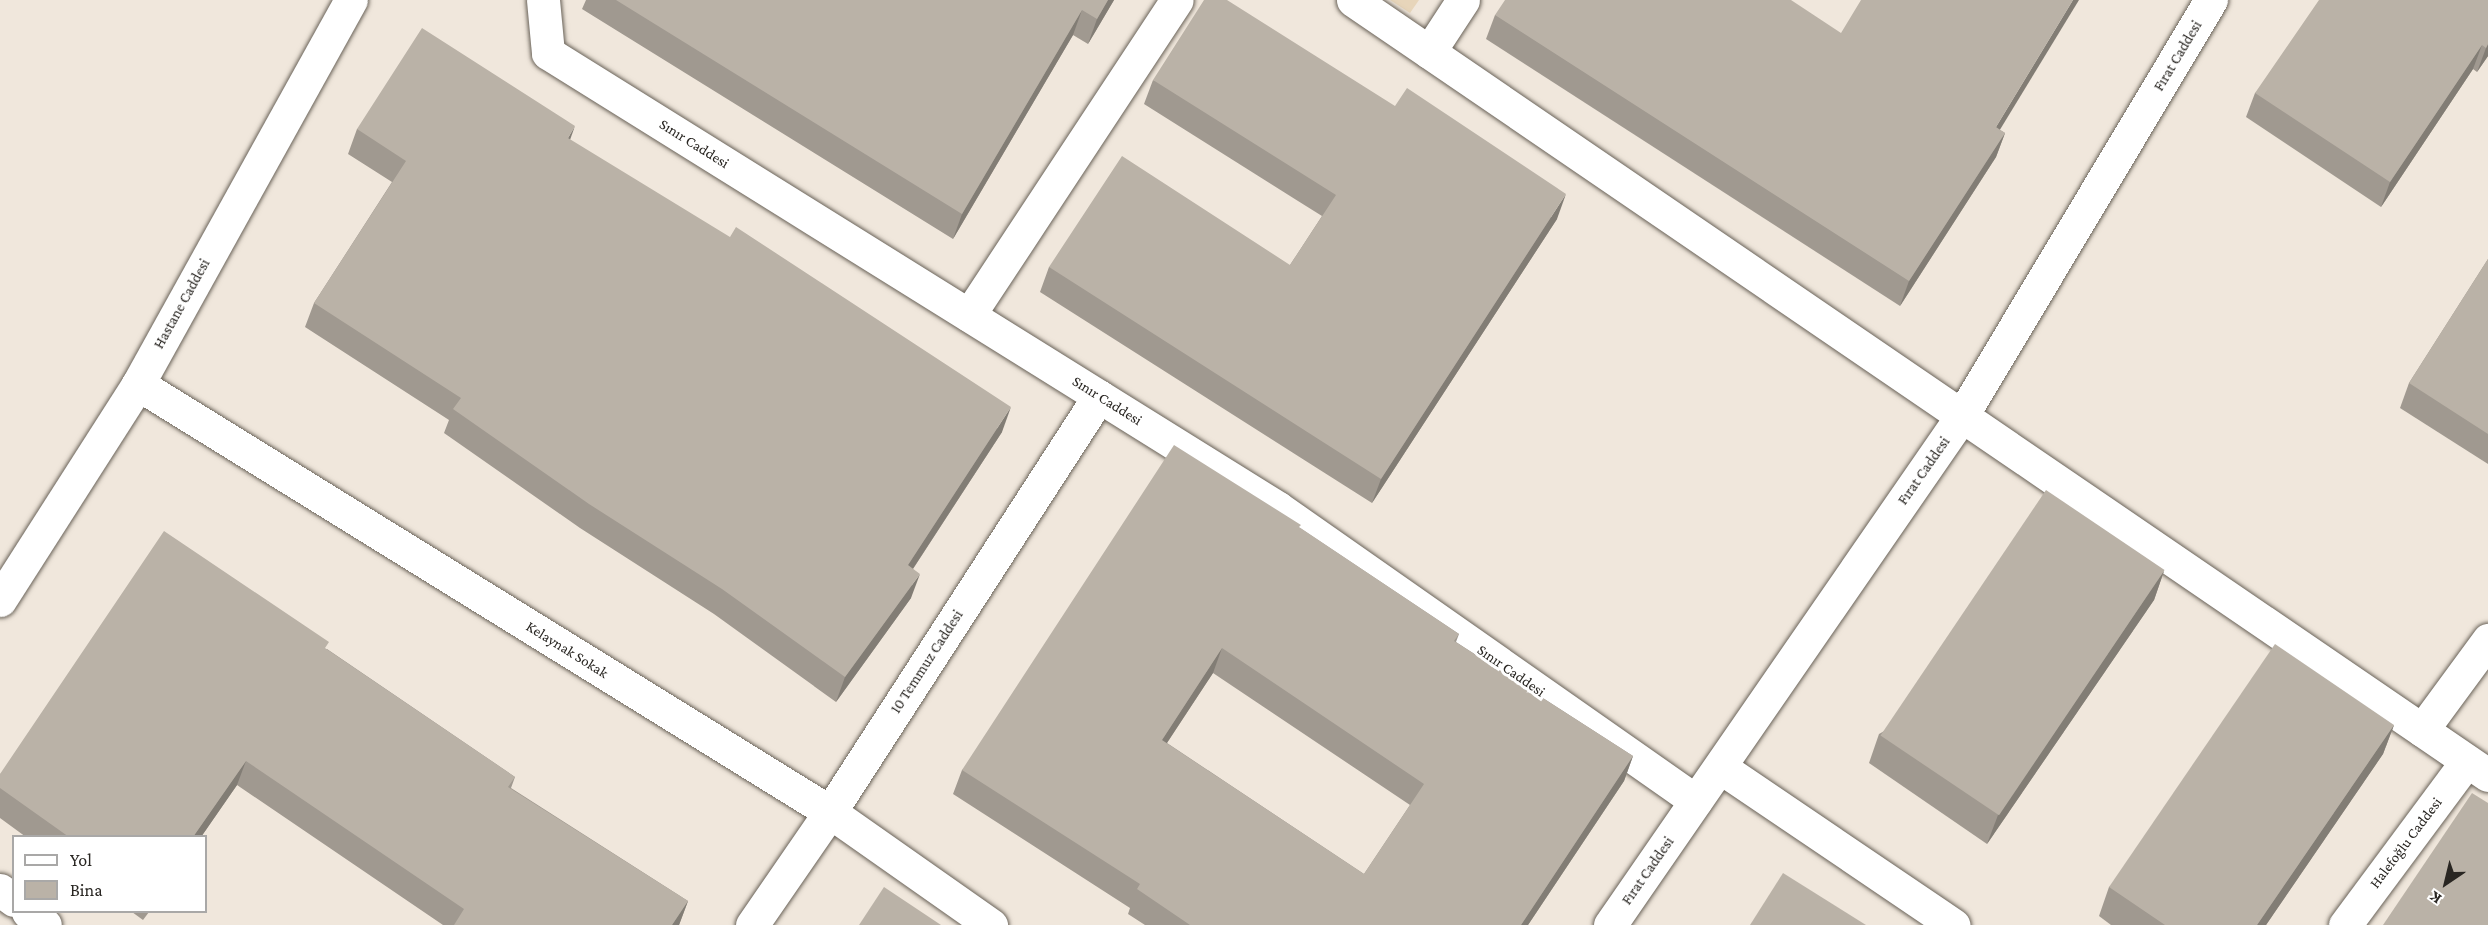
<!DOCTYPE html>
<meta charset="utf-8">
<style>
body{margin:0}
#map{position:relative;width:2488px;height:925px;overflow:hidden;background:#f0e7dc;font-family:"Crimson Pro",serif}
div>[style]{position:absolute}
.green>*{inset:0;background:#e7d5ba}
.roads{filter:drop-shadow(0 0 2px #696258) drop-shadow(0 0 2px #696258)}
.minor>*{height:33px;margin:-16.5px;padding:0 16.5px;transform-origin:16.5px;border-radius:16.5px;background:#fff}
.wall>*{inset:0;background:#a09990}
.shaded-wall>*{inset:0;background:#827d75}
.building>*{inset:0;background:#bab2a7;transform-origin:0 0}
span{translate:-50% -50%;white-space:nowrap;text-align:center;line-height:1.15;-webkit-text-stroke:6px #fff;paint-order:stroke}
.street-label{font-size:15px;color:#292622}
.legend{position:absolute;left:12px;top:835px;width:195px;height:78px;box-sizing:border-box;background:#fff;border:2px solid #a9a8a7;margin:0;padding:8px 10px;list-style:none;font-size:18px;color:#292622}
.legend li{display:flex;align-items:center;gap:12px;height:30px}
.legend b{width:30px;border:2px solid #a9a8a7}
.north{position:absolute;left:2416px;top:853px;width:60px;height:60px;-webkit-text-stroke:4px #fff;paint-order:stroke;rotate:215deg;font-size:16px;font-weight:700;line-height:24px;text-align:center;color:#292622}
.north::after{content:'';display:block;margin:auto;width:21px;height:27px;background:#292622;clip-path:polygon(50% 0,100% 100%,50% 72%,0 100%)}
</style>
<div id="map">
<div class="green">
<div style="clip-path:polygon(1390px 0,1419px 0,1410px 13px)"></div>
</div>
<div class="roads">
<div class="minor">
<div style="left:543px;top:0;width:53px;rotate:84.6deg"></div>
<div style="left:548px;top:53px;width:860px;rotate:31.93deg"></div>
<div style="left:1278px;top:508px;width:510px;rotate:35.03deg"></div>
<div style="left:1353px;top:0;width:1374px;rotate:34.33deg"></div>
<div style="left:1429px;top:52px;width:62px;rotate:-56.8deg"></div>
<div style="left:969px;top:315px;width:377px;rotate:-56.6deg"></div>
<div style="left:138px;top:384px;width:814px;rotate:31.74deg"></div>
<div style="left:830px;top:812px;width:197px;rotate:35.1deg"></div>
<div style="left:0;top:600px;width:256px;rotate:-57.4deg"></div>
<div style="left:138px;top:384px;width:439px;rotate:-61deg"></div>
<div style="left:2422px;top:730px;width:112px;rotate:-53.7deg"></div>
<div style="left:1720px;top:767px;width:282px;rotate:34.1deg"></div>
<div style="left:0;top:890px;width:17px;rotate:36deg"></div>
<div style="left:28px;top:912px;width:21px;rotate:37deg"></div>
<div style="left:752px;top:925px;width:137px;rotate:-55.4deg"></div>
<div style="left:830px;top:812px;width:495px;rotate:-57.1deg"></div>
<div style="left:1610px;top:925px;width:621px;rotate:-55.36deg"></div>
<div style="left:1963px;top:414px;width:483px;rotate:-59.1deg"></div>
<div style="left:2345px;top:925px;width:204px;rotate:-53.4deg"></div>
</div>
</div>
<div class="wall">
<div style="clip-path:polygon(586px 0,1114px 0,1088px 44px,1073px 35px,953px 239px,582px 9px)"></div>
<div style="clip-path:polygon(2488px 0,2488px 56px,2477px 72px,2473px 69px,2381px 207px,2246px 117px,2255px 93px)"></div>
<div style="clip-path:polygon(1495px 15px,1841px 33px,2005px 133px,1996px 157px,1900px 306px,1486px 39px)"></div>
<div style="clip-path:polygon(1153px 80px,1557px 219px,1372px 503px,1040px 292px,1049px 267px,1290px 265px,1322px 216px,1144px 104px)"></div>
<div style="clip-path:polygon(357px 129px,570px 140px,1002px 432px,913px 569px,911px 598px,836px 702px,714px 614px,580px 528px,444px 433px,449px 420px,305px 327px,314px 303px,392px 182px,348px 154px)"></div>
<div style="clip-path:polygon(2488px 259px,2488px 464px,2400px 408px,2409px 383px)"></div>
<div style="clip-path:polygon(evenodd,1300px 528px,1459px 634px,1456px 642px,1633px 756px,1624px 781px,1528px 925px,1145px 925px,1128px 914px,1130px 908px,953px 794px,962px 770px,1300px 528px,1213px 673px,1410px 805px,1364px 874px,1167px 743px,1213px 673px)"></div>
<div style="clip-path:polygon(2164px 571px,2154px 600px,1987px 844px,1869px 763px,1879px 734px)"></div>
<div style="clip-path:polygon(327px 649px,515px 777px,511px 788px,688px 901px,679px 925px,443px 925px,237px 785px,201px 837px,26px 837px,0 818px,0 774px)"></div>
<div style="clip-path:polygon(2394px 725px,2383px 754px,2266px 925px,2111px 925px,2099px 916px,2109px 887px)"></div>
<div style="clip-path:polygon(132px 912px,149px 912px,143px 920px)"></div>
</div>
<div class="shaded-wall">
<div style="clip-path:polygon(1108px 0,1114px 0,1088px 44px,1097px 19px)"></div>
<div style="clip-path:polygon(2073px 0,2079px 0,1987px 151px,1996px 127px)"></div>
<div style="clip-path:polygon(1082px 10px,1073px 35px,953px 239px,962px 214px)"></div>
<div style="clip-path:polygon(2488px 44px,2488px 56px,2477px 72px,2486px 48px)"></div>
<div style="clip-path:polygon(2482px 45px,2473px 69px,2381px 207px,2390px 182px)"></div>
<div style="clip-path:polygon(575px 126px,566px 151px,568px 138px)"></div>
<div style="clip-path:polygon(2005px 133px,1996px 157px,1900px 306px,1909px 281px)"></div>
<div style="clip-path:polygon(1566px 194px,1557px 219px,1372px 503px,1381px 479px)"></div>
<div style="clip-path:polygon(1011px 407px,1002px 432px,899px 590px,908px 565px)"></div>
<div style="clip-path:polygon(2164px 571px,2154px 600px,1987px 844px,1998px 815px)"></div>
<div style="clip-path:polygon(920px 574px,911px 598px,836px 702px,845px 677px)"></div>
<div style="clip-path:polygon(1222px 648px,1213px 673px,1153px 764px,1162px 740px)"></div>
<div style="clip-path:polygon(2394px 725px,2383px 754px,2266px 925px,2257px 925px)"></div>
<div style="clip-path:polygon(1633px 756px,1624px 781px,1528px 925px,1521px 925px)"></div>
<div style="clip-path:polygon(246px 761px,237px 785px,201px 837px,193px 837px)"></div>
<div style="clip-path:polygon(688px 901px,679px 925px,672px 925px)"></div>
</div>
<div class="building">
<div style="clip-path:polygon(616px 0,1108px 0,1097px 19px,1082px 10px,962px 214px)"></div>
<div style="clip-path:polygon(1204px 0,1227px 0,1395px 106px,1407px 88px,1566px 194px,1381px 479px,1049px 267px,1122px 156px,1290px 265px,1336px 195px,1153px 80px)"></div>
<div style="clip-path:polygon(1505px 0,1791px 0,1841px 33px,1861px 0,2073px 0,1996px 127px,2005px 133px,1909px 281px,1495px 15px)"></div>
<div style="clip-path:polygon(2319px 0,2488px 0,2488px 44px,2486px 48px,2482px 45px,2390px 182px,2255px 93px)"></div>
<div style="clip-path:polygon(422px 28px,575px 126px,568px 138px,730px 237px,736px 227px,1011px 407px,908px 565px,920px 574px,845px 677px,722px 589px,589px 504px,453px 409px,461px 398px,314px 303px,406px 161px,357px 129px)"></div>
<div style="clip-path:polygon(2488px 259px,2488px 434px,2409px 383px)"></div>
<div style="clip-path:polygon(evenodd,1174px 445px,1301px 525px,1299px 527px,1459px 634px,1454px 641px,1633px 756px,1521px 925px,1190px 925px,1137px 889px,1140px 884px,962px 770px,1174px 445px,1222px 648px,1424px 784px,1364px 874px,1162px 740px,1222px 648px)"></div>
<div style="left:2046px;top:490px;width:143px;height:296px;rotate:34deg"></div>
<div style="clip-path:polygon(164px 531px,329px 642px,325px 648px,515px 777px,508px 787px,688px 901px,672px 925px,454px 925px,464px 909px,246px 761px,193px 837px,69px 837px,0 788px,0 774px)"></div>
<div style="clip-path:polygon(2275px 644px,2394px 725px,2257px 925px,2165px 925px,2109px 887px)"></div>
<div style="clip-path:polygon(2472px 793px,2488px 803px,2488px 925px,2383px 925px)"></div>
<div style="clip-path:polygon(1783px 873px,1866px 925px,1750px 925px)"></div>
<div style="clip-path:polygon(884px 887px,941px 925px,859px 925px)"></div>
</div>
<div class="street-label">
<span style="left:2178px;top:56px;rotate:-59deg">Fırat Caddesi</span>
<span style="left:694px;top:144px;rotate:32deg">Sınır Caddesi</span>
<span style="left:182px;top:304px;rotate:-61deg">Hastane Caddesi</span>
<span style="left:1107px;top:401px;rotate:32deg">Sınır Caddesi</span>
<span style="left:1924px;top:471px;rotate:-55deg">Fırat Caddesi</span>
<span style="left:567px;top:650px;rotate:32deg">Kelaynak Sokak</span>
<span style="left:927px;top:662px;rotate:-57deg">10 Temmuz Caddesi</span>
<span style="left:1511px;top:671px;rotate:35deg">Sınır Caddesi</span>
<span style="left:2406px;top:843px;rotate:-53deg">Halefoğlu Caddesi</span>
<span style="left:1648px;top:871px;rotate:-55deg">Fırat Caddesi</span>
</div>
<ul class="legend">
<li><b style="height:8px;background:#fff"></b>Yol</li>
<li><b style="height:16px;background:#bab2a7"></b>Bina</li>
</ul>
<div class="north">K</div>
</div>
